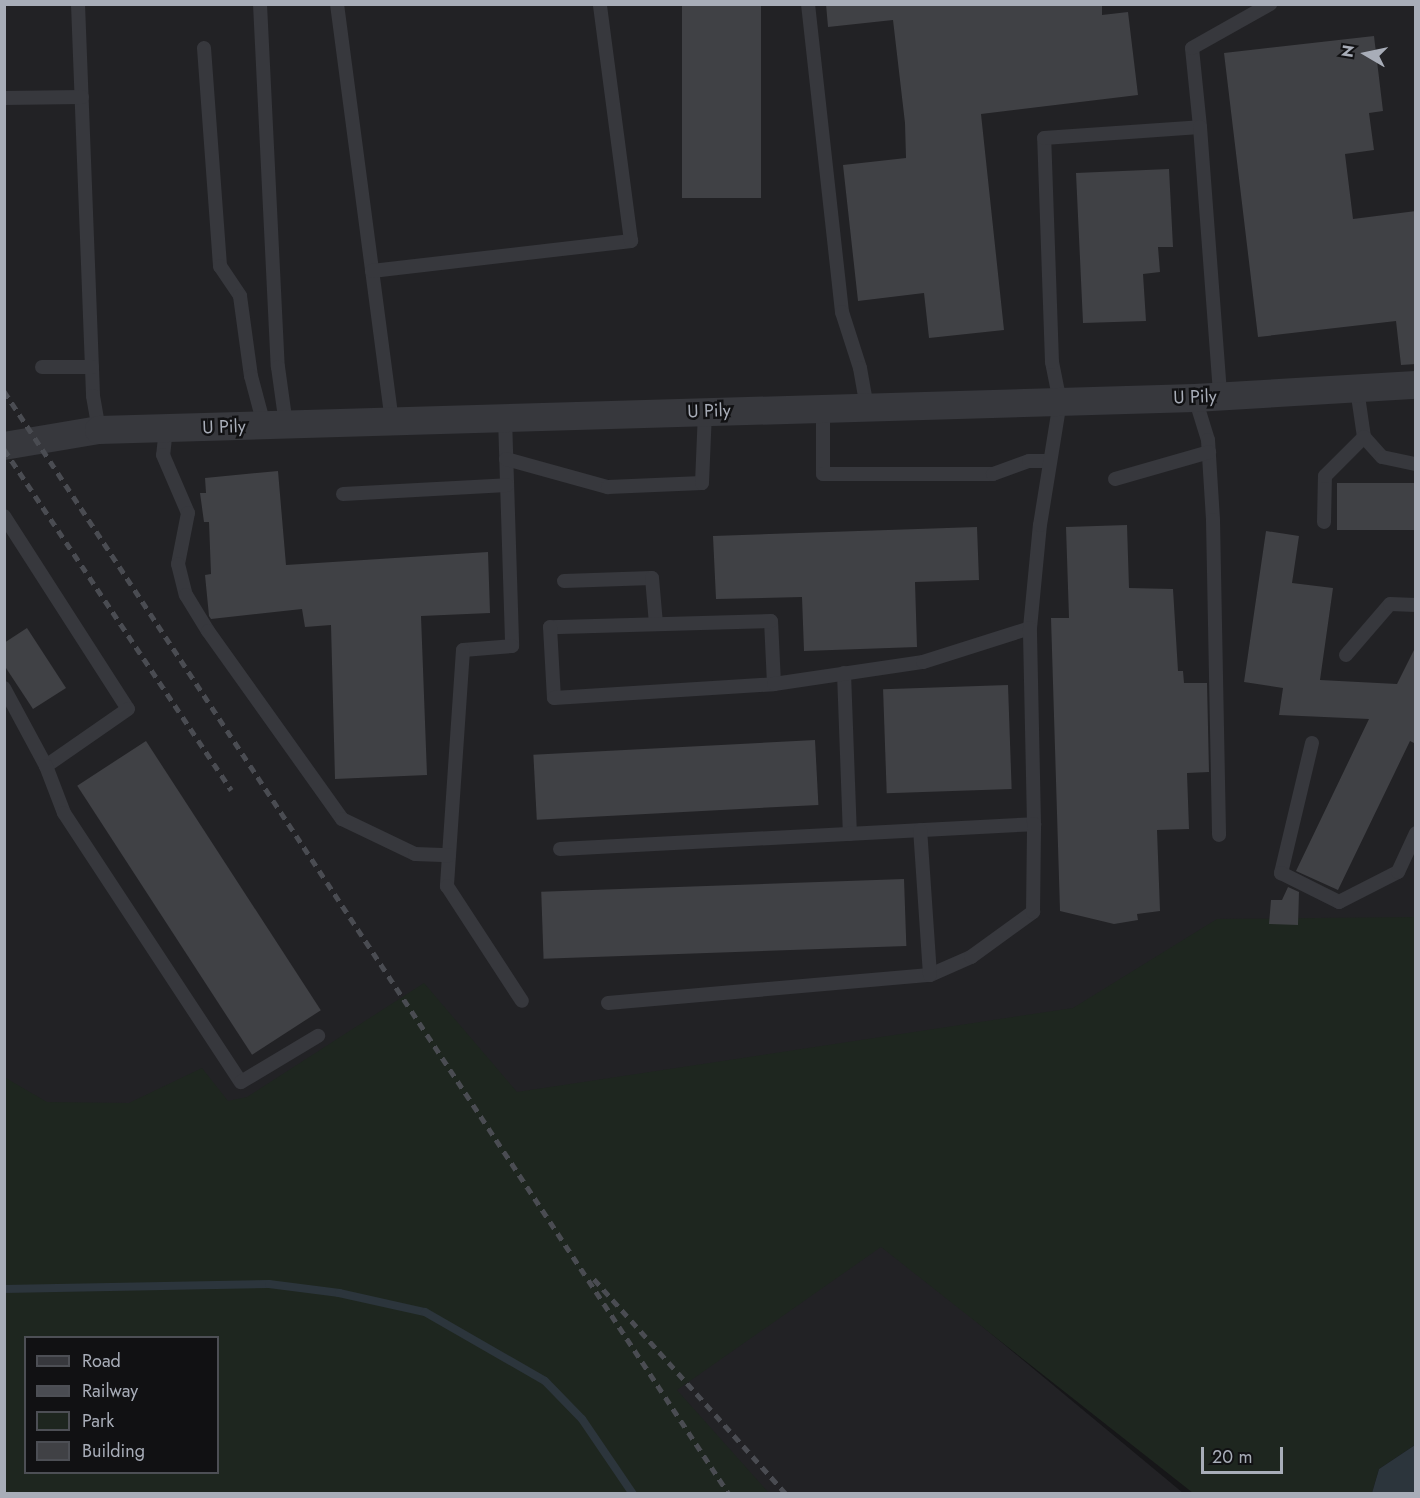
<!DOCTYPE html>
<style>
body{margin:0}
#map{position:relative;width:1420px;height:1498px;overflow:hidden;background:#161618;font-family:Jost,sans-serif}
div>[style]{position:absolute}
.built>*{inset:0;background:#222225}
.green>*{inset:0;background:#1e261f}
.water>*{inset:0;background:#2c353c}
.stream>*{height:8px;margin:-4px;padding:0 4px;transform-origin:4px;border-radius:4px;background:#2c353c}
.building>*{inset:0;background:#404145;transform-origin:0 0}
.lane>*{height:14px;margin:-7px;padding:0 7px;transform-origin:7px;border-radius:7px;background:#37383d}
.street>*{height:28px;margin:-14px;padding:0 14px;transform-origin:14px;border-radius:14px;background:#37383d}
.rail>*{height:4.5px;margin-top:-2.25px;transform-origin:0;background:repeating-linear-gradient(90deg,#4a4c52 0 8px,transparent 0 14px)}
span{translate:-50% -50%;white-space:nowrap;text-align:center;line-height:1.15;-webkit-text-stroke:5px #111113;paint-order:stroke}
.street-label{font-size:18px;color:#a8adb8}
.frame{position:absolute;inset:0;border:6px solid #a8adb8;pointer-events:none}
.legend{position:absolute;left:24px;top:1336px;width:195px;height:138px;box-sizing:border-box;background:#111113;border:2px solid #4d4f55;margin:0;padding:8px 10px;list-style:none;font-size:18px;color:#a8adb8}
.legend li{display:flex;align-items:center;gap:12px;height:30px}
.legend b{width:30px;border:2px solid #4d4f55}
.north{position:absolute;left:1336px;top:24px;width:60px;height:60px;-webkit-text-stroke:4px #111113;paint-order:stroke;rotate:279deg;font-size:16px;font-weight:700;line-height:24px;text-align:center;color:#a8adb8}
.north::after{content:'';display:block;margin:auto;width:21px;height:27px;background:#a8adb8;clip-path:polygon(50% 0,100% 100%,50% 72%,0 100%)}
.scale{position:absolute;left:1201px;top:1447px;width:82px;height:27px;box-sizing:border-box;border:3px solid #a8adb8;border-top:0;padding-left:8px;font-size:18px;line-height:21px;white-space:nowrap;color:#a8adb8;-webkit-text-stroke:4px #111113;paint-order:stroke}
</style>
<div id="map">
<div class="built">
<div style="clip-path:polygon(evenodd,5px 5px,1415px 5px,1415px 953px,912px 1268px,1183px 1493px,5px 1494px,5px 5px,26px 1338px,218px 1338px,218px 1472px,26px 1472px,26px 1338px)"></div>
</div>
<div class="green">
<div style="clip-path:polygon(evenodd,1415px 917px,1415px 1445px,1379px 1469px,1372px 1493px,1193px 1493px,881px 1247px,677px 1390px,769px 1493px,5px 1493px,4px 1077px,47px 1102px,129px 1103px,202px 1068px,228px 1101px,247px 1097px,424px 983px,517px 1092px,1073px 1008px,1217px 919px,1415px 917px,26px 1338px,218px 1338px,218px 1472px,26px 1472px,26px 1338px)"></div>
</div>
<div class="water">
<div style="clip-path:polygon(1415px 1445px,1415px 1493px,1372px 1493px,1379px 1469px)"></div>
</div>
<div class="stream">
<div style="left:4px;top:1289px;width:265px;rotate:-1.1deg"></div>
<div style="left:269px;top:1284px;width:71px;rotate:7.3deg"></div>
<div style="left:339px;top:1293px;width:88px;rotate:12.5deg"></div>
<div style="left:425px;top:1312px;width:138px;rotate:29.9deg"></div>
<div style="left:545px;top:1381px;width:53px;rotate:45.8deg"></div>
<div style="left:582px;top:1419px;width:91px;rotate:55.8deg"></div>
</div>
<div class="building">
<div style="left:682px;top:4px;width:79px;height:194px"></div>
<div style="clip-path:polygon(826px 4px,1102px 4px,1102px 15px,1128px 12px,1138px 95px,981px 114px,1004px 330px,929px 338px,924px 293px,858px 301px,843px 165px,906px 158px,905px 123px,893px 20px,828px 27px)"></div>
<div style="clip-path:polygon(1374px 36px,1383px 111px,1369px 113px,1374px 150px,1345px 154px,1353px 219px,1416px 211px,1416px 364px,1401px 365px,1396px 321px,1258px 337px,1224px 53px)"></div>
<div style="clip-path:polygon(1169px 169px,1173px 247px,1158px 247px,1160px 272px,1143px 274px,1146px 321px,1083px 323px,1076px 173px)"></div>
<div style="clip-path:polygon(278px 471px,286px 565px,488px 552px,490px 613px,421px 616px,427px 775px,335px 779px,331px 625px,305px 627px,302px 609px,211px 619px,209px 616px,205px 575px,211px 574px,209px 522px,204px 522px,200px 493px,206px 493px,205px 478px)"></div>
<div style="left:1416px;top:483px;width:47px;height:79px;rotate:90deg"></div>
<div style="clip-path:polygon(1127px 525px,1129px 588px,1173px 589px,1178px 671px,1183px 671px,1184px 683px,1207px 683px,1209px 772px,1187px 773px,1189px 829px,1157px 830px,1160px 911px,1137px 914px,1138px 920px,1114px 924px,1060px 911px,1051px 618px,1069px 618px,1066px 527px)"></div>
<div style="clip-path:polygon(977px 527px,979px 580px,915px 582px,917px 647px,804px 651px,802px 597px,716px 599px,713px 536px)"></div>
<div style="clip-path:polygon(1266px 531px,1299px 536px,1292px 583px,1333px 588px,1320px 680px,1397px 684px,1416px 646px,1416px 744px,1410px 741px,1338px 890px,1296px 871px,1369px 719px,1279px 715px,1283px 688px,1244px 682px)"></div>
<div style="clip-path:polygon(27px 628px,66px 688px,33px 709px,4px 665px,4px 643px)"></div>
<div style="left:1008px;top:685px;width:104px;height:125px;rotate:88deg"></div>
<div style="left:815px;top:740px;width:65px;height:282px;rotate:87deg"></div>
<div style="left:146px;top:741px;width:321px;height:82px;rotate:57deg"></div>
<div style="left:904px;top:879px;width:67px;height:363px;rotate:88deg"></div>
<div style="clip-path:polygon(1288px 887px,1299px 892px,1298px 925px,1269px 924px,1271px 900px,1282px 900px)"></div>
</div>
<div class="lane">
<div style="left:78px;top:4px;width:392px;rotate:87.8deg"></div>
<div style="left:93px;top:396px;width:35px;rotate:80deg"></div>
<div style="left:260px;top:4px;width:363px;rotate:87.2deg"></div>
<div style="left:278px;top:367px;width:59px;rotate:82.1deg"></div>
<div style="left:337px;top:4px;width:421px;rotate:82.5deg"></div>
<div style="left:808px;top:4px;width:310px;rotate:83.7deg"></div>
<div style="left:842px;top:312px;width:59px;rotate:72.2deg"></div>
<div style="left:860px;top:368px;width:40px;rotate:80deg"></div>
<div style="left:204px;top:48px;width:219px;rotate:85.8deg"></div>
<div style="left:220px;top:266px;width:36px;rotate:56deg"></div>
<div style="left:240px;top:296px;width:81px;rotate:82.2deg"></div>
<div style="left:251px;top:376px;width:51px;rotate:75.1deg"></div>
<div style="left:4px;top:98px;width:78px;rotate:-0.7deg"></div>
<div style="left:1200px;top:127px;width:79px;rotate:-95.8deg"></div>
<div style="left:1192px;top:48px;width:90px;rotate:-29.4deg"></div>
<div style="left:372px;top:271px;width:261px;rotate:-6.6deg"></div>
<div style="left:631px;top:241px;width:239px;rotate:-97.5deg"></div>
<div style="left:42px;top:367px;width:50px"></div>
<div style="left:1357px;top:389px;width:49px;rotate:81.7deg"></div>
<div style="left:1364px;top:437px;width:27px;rotate:48deg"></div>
<div style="left:1382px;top:457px;width:35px;rotate:12deg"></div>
<div style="left:1195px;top:398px;width:44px;rotate:72.8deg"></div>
<div style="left:1208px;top:440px;width:80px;rotate:86.4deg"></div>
<div style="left:1213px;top:520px;width:315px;rotate:88.9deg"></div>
<div style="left:823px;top:408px;width:66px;rotate:90deg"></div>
<div style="left:823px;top:474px;width:170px"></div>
<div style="left:993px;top:474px;width:38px;rotate:-20deg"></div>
<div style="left:1029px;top:461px;width:21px"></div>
<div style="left:505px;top:418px;width:228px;rotate:88.2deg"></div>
<div style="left:512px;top:646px;width:49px;rotate:175.3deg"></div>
<div style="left:463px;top:650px;width:237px;rotate:93.9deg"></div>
<div style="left:447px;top:886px;width:137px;rotate:56.9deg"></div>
<div style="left:166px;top:428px;width:27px;rotate:96deg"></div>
<div style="left:163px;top:455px;width:63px;rotate:66.7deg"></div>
<div style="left:188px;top:513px;width:52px;rotate:101.1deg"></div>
<div style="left:178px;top:564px;width:32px;rotate:76deg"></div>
<div style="left:186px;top:595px;width:42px;rotate:58.6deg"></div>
<div style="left:208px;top:631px;width:231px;rotate:54.5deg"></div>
<div style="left:342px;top:819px;width:81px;rotate:25.6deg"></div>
<div style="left:415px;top:854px;width:34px;rotate:2deg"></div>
<div style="left:506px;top:459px;width:106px;rotate:15.4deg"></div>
<div style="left:608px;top:487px;width:94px;rotate:-2.4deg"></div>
<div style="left:702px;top:483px;width:72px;rotate:-87.6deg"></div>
<div style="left:1115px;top:479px;width:98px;rotate:-16deg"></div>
<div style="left:343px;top:494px;width:164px;rotate:-3.1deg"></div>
<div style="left:4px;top:516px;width:229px;rotate:57.3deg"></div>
<div style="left:128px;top:709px;width:100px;rotate:145.2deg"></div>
<div style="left:1324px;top:522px;width:46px;rotate:-88.8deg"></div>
<div style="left:1325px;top:476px;width:55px;rotate:-45deg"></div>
<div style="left:564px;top:581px;width:88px;rotate:-2deg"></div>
<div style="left:652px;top:578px;width:46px;rotate:85deg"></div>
<div style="left:1346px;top:655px;width:67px;rotate:-49.2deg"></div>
<div style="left:1390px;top:604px;width:26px;rotate:2deg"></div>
<div style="left:844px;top:673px;width:161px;rotate:87.9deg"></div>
<div style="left:774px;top:684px;width:63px;rotate:-92.7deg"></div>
<div style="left:771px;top:621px;width:221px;rotate:178.4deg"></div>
<div style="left:550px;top:627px;width:71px;rotate:86.8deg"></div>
<div style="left:554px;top:698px;width:220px;rotate:-3.6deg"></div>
<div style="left:774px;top:684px;width:151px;rotate:-8.4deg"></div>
<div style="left:923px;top:662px;width:112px;rotate:-17.6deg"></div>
<div style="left:1030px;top:628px;width:103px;rotate:-84.5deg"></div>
<div style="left:1040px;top:525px;width:125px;rotate:-80.8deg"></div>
<div style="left:1060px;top:402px;width:41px;rotate:-101.3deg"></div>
<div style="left:1052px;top:362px;width:224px;rotate:-92deg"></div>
<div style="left:1044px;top:138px;width:156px;rotate:-4deg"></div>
<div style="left:1200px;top:127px;width:270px;rotate:85.7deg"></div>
<div style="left:4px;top:688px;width:89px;rotate:61.7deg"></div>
<div style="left:46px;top:766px;width:50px;rotate:69deg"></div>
<div style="left:64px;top:813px;width:322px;rotate:56.7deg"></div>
<div style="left:241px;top:1082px;width:90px;rotate:-30.9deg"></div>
<div style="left:1312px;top:743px;width:134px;rotate:103.4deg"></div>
<div style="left:1281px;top:873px;width:65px;rotate:26.6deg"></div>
<div style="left:1339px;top:902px;width:66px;rotate:-27deg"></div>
<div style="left:1398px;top:872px;width:43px;rotate:-65.2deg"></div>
<div style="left:560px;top:849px;width:475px;rotate:-3deg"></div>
<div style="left:1034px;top:824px;width:196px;rotate:-91.2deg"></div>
<div style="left:930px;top:975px;width:45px;rotate:-23.7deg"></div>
<div style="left:971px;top:957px;width:77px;rotate:-36deg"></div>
<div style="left:1033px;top:912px;width:88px;rotate:-89.3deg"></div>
<div style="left:608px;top:1003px;width:323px;rotate:-5deg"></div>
<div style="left:930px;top:975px;width:145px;rotate:-93.9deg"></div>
</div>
<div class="street">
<div style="left:4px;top:446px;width:96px;rotate:-9.6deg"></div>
<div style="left:99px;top:430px;width:1096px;rotate:-1.67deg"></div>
<div style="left:1195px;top:398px;width:221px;rotate:-3.4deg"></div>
</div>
<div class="rail">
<div style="left:4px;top:391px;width:1320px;rotate:56.68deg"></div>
<div style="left:4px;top:449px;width:410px;rotate:56.3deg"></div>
<div style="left:594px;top:1279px;width:288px;rotate:48.2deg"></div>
</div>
<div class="street-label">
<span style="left:1195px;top:397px;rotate:-2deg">U Pily</span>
<span style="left:709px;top:411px;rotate:-2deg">U Pily</span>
<span style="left:224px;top:427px;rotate:-2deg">U Pily</span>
</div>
<div class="frame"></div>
<ul class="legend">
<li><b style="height:8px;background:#37383d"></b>Road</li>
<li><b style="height:8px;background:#4a4c52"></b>Railway</li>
<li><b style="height:16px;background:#1e261f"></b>Park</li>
<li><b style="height:16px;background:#404145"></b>Building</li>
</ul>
<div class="north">N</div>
<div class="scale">20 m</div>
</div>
